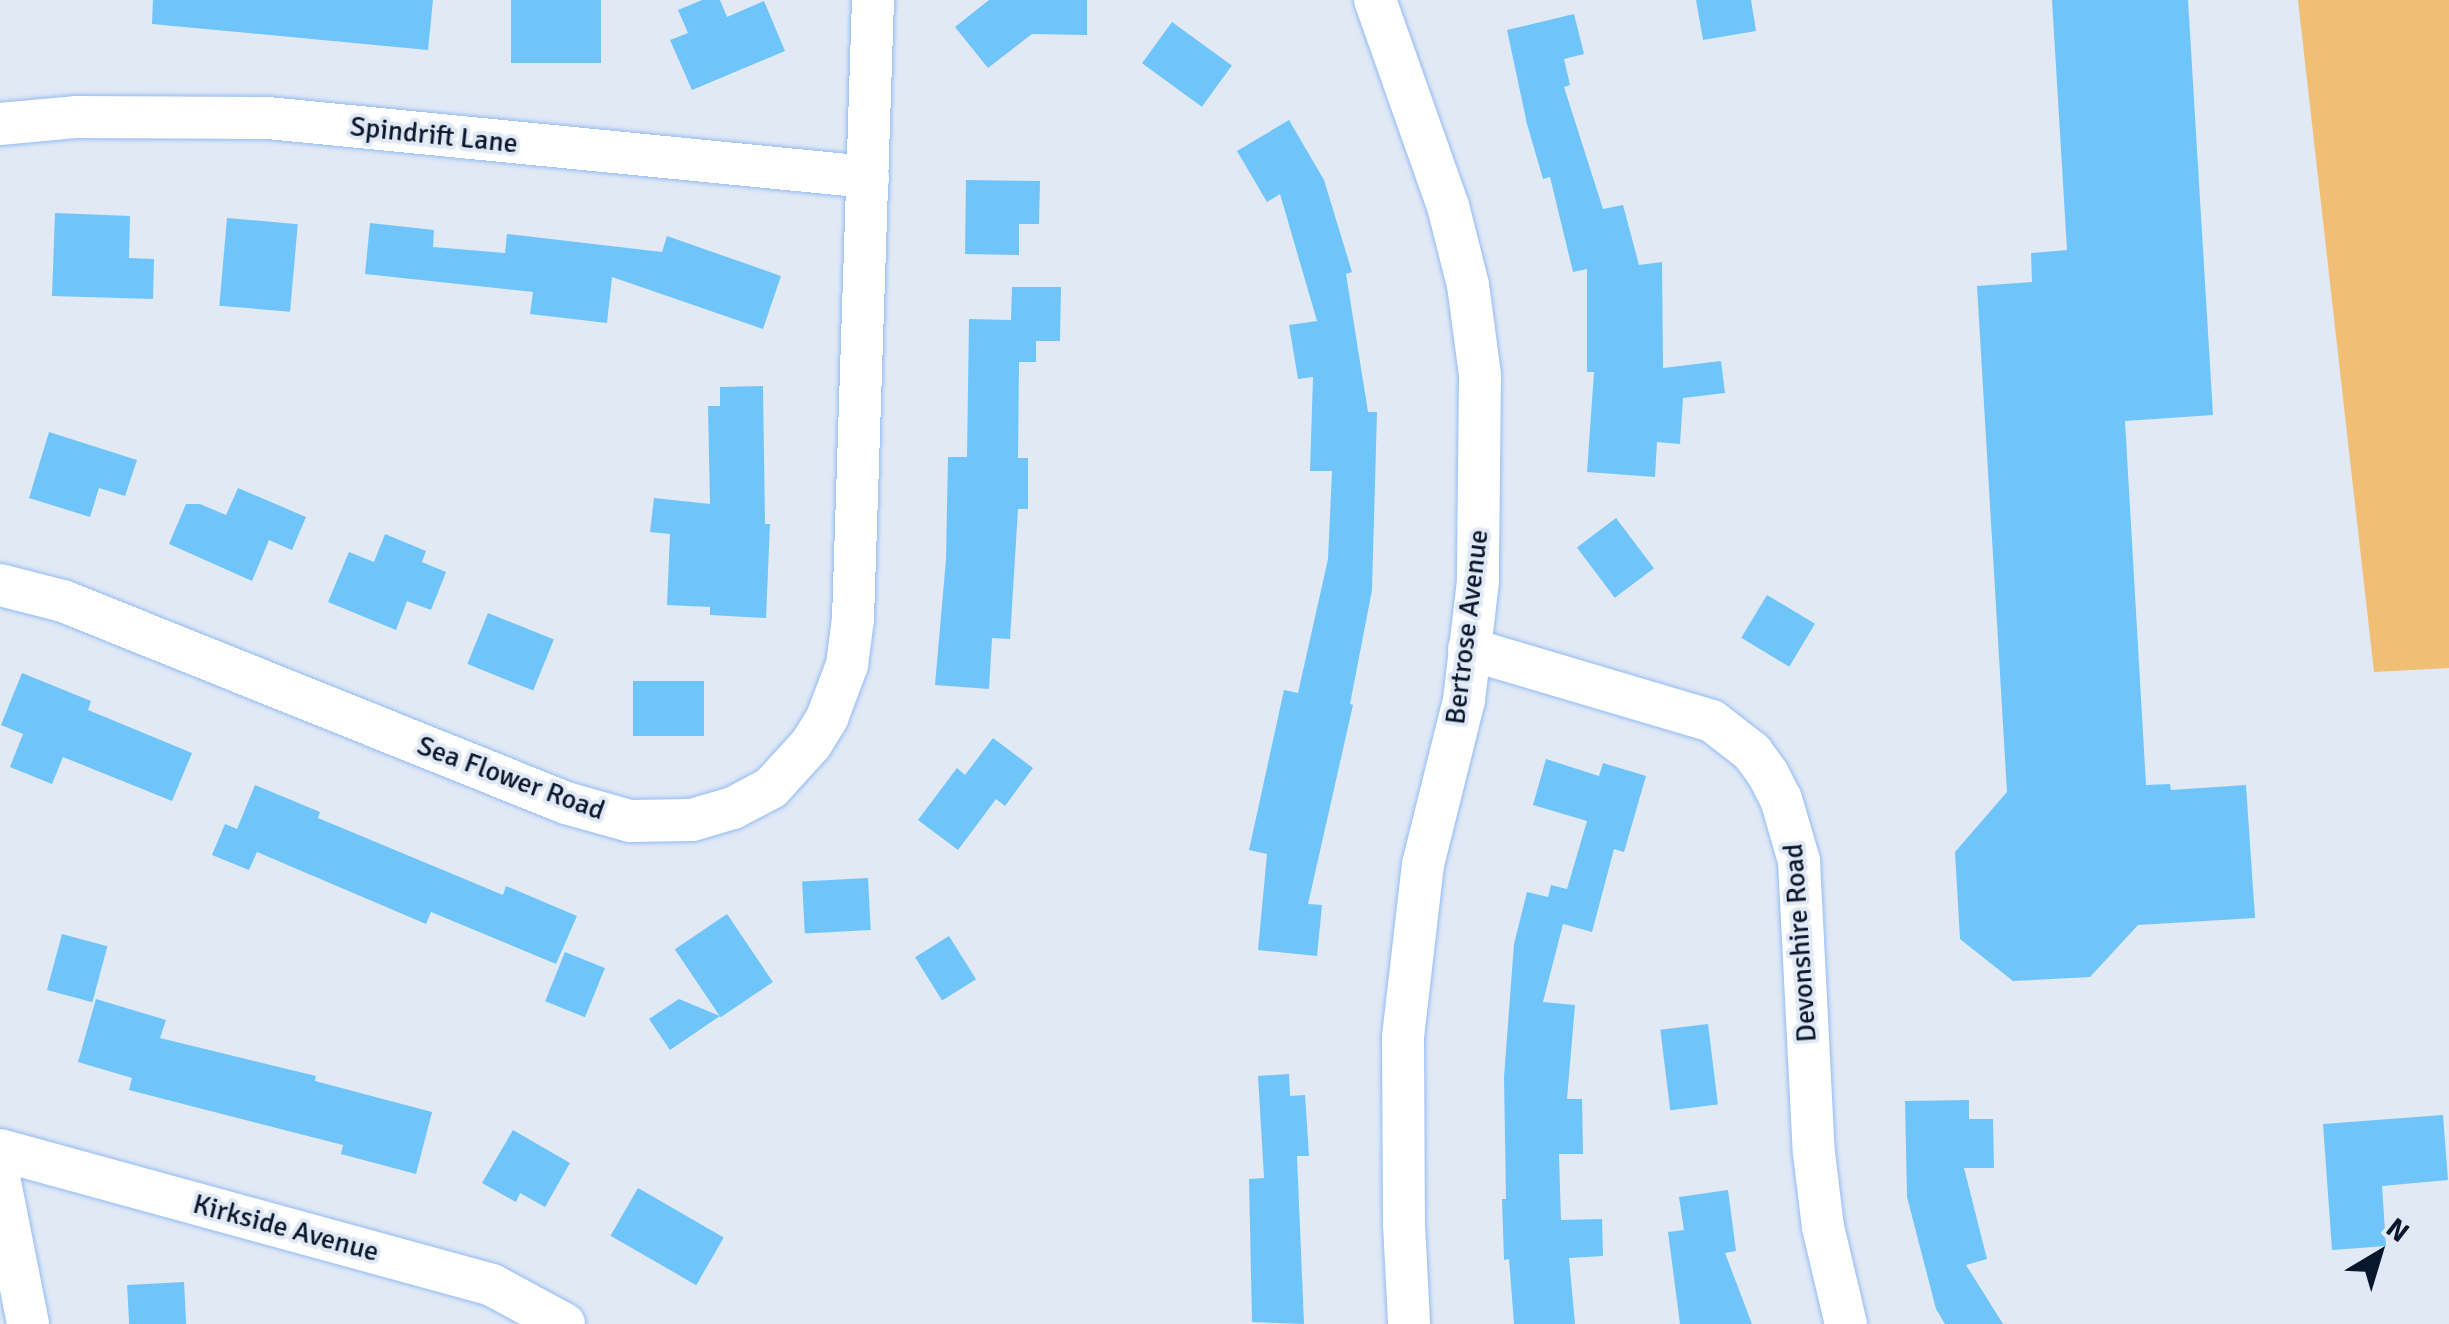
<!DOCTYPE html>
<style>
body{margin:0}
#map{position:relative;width:2449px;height:1324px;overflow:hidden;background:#e1e9f5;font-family:Signika,sans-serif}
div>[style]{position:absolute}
.green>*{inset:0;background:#f0bf75}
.building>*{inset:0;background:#6fc5fa;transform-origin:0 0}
.roads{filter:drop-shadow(0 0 2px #93bbf3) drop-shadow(0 0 2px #93bbf3)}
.street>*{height:42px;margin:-21px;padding:0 21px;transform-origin:21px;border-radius:21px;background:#fff}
span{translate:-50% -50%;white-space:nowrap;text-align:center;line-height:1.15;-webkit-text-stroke:8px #e1e9f5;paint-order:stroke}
.street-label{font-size:28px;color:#09172c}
.north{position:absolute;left:2329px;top:1204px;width:100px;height:100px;-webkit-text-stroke:8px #e1e9f5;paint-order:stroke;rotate:38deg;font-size:28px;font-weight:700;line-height:40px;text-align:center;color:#09172c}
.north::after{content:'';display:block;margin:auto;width:35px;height:45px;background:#09172c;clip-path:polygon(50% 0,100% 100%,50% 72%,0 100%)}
</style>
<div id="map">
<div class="green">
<div style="clip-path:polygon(2298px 0,2449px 0,2449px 668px,2374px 672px)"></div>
</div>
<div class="building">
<div style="clip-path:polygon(153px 0,433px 0,428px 50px,152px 24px)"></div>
<div style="left:511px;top:0;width:90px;height:63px"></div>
<div style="clip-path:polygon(702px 0,720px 0,727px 17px,764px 1px,785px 51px,692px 90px,670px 40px,688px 33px,678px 10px)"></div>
<div style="clip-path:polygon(989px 0,1087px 0,1087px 35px,1032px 34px,988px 68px,955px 27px)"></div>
<div style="clip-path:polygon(1696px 0,1751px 0,1756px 31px,1703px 40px)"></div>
<div style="clip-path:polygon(2052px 0,2188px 0,2213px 415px,2125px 421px,2146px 785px,2170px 784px,2171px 790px,2246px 785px,2255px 918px,2138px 925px,2090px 977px,2013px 981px,1960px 939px,1955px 852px,2007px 792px,1977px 286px,2032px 282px,2031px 253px,2067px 250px)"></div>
<div style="clip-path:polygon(1574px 14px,1584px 54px,1564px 59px,1570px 85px,1564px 87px,1603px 209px,1623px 205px,1639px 265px,1662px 262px,1663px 368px,1721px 361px,1725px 393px,1683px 398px,1680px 444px,1657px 442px,1655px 477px,1587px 472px,1594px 372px,1587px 372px,1587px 269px,1573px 272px,1550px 177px,1543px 179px,1527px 124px,1507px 30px)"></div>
<div style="left:1172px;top:22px;width:74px;height:51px;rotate:36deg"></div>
<div style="clip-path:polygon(1289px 120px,1324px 180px,1352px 272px,1346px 274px,1368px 412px,1377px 412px,1372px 590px,1350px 704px,1353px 705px,1308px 904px,1322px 905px,1317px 956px,1258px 950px,1267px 854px,1249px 850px,1284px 690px,1298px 693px,1328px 559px,1332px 471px,1310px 471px,1313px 377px,1298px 379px,1289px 325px,1317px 321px,1280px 194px,1267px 202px,1237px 151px)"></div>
<div style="clip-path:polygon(966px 180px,1040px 181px,1039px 224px,1019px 224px,1019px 255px,965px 254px)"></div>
<div style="clip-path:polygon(55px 213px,130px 216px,129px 258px,154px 259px,153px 299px,52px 296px)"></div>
<div style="left:227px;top:218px;width:71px;height:88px;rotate:5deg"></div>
<div style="clip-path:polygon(370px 223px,434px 230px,433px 247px,505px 253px,507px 234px,662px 252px,667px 236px,781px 276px,763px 329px,612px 277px,607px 323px,530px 314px,533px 292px,365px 274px)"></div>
<div style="clip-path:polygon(1012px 287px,1061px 287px,1060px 341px,1036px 341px,1036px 362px,1019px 362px,1018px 458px,1028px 458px,1028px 509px,1018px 509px,1010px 639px,992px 638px,989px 689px,935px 685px,946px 559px,948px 457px,967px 457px,969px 319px,1011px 320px)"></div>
<div style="clip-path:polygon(763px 386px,765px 524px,770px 524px,766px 618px,710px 615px,710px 607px,667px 605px,670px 534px,650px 532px,654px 498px,710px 504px,708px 406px,720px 406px,720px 387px)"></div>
<div style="clip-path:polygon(49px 432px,137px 460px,125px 496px,99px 488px,90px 517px,29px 498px)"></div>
<div style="clip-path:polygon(238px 488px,306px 517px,292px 550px,269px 540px,252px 581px,169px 544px,186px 504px,200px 504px,226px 515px)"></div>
<div style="left:1616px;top:518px;width:63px;height:49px;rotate:53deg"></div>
<div style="clip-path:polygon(385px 534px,426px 551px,422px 562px,446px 572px,431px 610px,407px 601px,396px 630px,328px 602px,349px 552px,374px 562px)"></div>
<div style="left:1767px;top:595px;width:56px;height:50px;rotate:31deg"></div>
<div style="left:488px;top:613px;width:71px;height:55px;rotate:22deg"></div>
<div style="clip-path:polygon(22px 673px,91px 701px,88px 710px,192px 753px,172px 801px,63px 757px,52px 784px,10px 767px,23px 734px,1px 725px)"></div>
<div style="left:704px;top:681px;width:55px;height:71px;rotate:90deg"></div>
<div style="clip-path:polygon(993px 738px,1033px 768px,1005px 806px,996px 799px,958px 850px,918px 820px,957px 768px,965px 775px)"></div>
<div style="clip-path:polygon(1546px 759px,1599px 776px,1603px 763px,1646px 776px,1624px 852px,1614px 849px,1592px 932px,1563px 924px,1543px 1002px,1575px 1005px,1567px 1099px,1582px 1099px,1583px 1154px,1559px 1154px,1561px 1220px,1602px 1219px,1603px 1256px,1569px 1258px,1575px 1324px,1514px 1324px,1509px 1259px,1504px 1260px,1502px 1199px,1506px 1199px,1504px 1077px,1514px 944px,1527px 892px,1548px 897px,1551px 885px,1567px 889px,1587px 821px,1533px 805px)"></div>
<div style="clip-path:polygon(255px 785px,320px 812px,318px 818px,503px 895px,506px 886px,577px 916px,556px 964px,431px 912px,426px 924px,257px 852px,249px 870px,212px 855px,225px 824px,237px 829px)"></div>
<div style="left:868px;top:878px;width:52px;height:66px;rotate:87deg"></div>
<div style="left:727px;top:914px;width:82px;height:63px;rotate:56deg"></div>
<div style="left:62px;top:934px;width:47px;height:58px;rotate:15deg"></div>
<div style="left:949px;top:936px;width:51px;height:40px;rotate:58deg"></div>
<div style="left:565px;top:952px;width:43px;height:53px;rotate:22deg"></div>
<div style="clip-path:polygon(96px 999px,166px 1020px,160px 1038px,316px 1076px,315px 1081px,432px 1112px,416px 1174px,341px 1154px,343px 1145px,129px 1090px,132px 1078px,78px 1062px)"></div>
<div style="clip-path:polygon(679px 999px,720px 1016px,670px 1050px,649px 1019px)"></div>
<div style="left:1708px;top:1024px;width:81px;height:48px;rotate:83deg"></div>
<div style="clip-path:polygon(1289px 1074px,1290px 1096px,1305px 1095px,1309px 1156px,1297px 1156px,1304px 1324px,1252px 1322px,1249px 1179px,1264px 1178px,1258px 1076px)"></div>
<div style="clip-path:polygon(1969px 1100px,1969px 1119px,1993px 1119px,1994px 1168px,1964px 1168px,1987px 1259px,1966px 1265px,2003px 1324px,1945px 1324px,1936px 1309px,1907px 1197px,1905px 1101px)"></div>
<div style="clip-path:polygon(2443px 1115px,2448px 1180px,2382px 1186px,2386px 1246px,2332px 1250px,2323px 1124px)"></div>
<div style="clip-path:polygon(513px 1130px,570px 1163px,545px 1207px,520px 1193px,516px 1202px,482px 1183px)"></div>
<div style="left:638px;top:1188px;width:99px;height:55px;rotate:30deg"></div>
<div style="clip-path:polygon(1728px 1190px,1736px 1251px,1725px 1253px,1752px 1324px,1680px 1324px,1668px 1232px,1684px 1230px,1679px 1197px)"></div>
<div style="left:184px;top:1282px;width:42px;height:57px;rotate:87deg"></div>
</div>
<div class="roads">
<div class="street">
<div style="left:1375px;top:0;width:219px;rotate:70.5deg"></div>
<div style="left:1448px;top:206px;width:81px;rotate:75.8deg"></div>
<div style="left:1468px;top:285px;width:91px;rotate:82.4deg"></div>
<div style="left:1480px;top:375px;width:206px;rotate:90.6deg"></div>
<div style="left:1478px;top:581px;width:120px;rotate:96.7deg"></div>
<div style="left:1464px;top:700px;width:169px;rotate:104deg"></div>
<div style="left:1423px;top:864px;width:174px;rotate:96.6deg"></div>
<div style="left:1403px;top:1037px;width:187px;rotate:89.7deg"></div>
<div style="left:1404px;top:1224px;width:100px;rotate:87.1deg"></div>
<div style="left:0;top:124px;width:75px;rotate:-5.3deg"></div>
<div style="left:75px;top:117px;width:193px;rotate:0.3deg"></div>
<div style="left:268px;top:118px;width:603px;rotate:5.62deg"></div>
<div style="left:0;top:585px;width:65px;rotate:14.3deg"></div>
<div style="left:63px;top:601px;width:542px;rotate:21.88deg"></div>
<div style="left:566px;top:803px;width:66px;rotate:15.7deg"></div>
<div style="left:630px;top:821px;width:62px;rotate:-0.9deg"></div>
<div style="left:692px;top:820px;width:43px;rotate:-16.3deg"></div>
<div style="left:733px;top:808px;width:43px;rotate:-27.8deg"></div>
<div style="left:771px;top:788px;width:59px;rotate:-47.7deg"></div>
<div style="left:811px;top:744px;width:31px;rotate:-58deg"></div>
<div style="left:827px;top:718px;width:57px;rotate:-69.3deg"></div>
<div style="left:847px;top:665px;width:46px;rotate:-82.6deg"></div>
<div style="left:853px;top:619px;width:619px;rotate:-88.15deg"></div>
<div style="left:1469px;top:649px;width:253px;rotate:16.5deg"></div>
<div style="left:1712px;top:721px;width:51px;rotate:37.8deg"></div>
<div style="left:1752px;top:752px;width:27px;rotate:54deg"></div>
<div style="left:1768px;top:774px;width:28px;rotate:63deg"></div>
<div style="left:1781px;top:799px;width:65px;rotate:73.8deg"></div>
<div style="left:1799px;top:861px;width:292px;rotate:87.1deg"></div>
<div style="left:1814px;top:1153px;width:75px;rotate:83.1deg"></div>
<div style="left:1823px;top:1227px;width:100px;rotate:76.7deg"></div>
<div style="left:0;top:1150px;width:510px;rotate:15.34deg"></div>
<div style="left:492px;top:1285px;width:82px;rotate:28.4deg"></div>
<div style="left:0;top:1182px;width:145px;rotate:78.8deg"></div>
</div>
</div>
<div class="street-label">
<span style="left:434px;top:135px;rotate:6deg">Spindrift Lane</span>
<span style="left:1467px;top:627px;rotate:-83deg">Bertrose Avenue</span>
<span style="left:511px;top:778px;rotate:20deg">Sea Flower Road</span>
<span style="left:1800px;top:943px;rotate:-94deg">Devonshire Road</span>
<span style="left:286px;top:1228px;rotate:15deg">Kirkside Avenue</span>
</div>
<div class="north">N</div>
</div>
